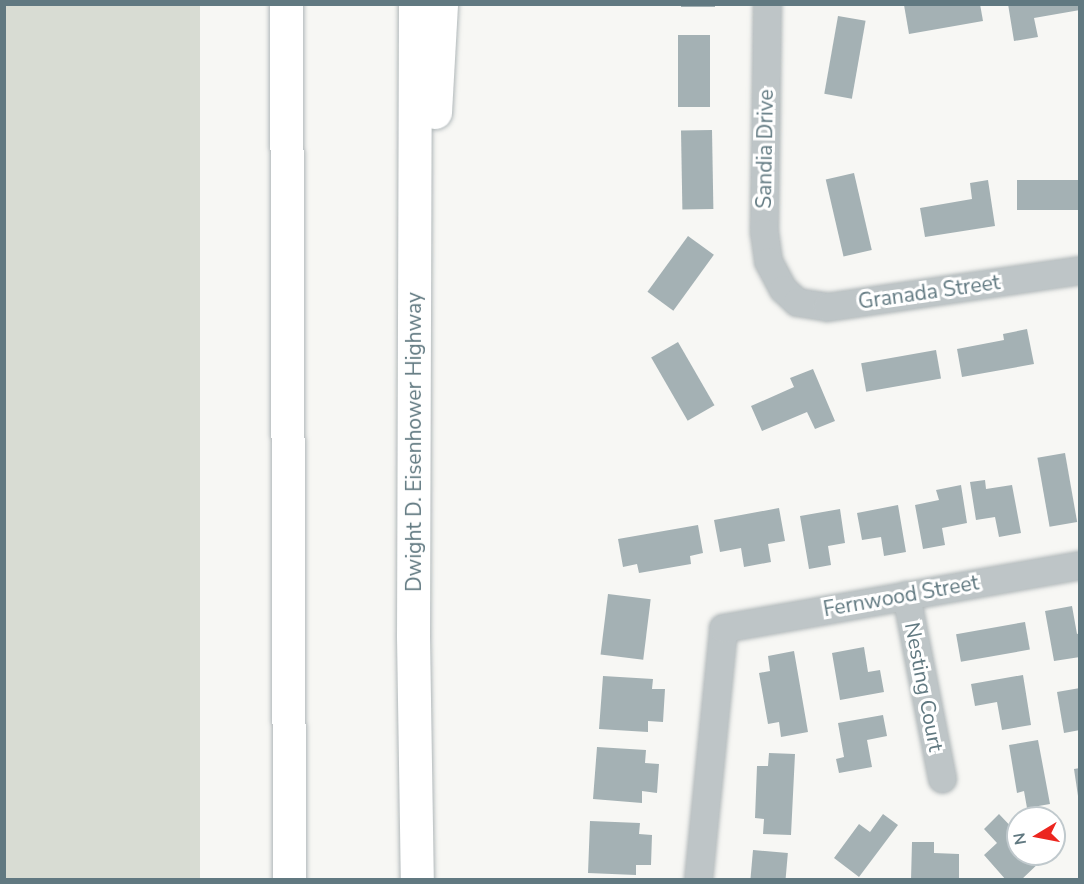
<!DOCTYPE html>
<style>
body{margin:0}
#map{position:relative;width:1084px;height:884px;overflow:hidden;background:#f7f7f4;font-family:"Nunito Sans",sans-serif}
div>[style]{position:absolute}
.green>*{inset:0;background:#d8dcd3;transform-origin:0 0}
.building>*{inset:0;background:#a4b1b4;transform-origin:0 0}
.roads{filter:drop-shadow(0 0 2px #b1b8ba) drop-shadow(0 0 2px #b1b8ba)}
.minor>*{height:27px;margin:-13.5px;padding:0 13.5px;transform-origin:13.5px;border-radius:13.5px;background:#bec5c7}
.highway>*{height:33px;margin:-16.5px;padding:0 16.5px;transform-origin:16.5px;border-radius:16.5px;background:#fff}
span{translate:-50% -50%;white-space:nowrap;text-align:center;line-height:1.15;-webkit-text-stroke:6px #fff;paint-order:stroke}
.street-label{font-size:21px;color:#617981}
.frame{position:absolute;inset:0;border:6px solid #617981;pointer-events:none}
.north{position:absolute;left:1006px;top:806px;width:60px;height:60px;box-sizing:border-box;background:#fff;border:2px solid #c0c9cd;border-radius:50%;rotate:260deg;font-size:16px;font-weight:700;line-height:24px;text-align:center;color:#617981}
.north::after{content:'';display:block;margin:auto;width:21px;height:27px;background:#ec261f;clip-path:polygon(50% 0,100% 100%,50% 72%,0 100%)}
</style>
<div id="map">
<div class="green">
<div style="left:5px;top:4px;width:195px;height:875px"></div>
</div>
<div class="building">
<div style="left:681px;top:4px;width:34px;height:3px"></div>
<div style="clip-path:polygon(980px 4px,983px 21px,909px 34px,904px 5px)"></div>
<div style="clip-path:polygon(1008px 4px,1080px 4px,1080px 10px,1034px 18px,1038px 37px,1014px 41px)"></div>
<div style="left:838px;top:16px;width:28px;height:79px;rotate:10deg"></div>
<div style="left:678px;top:35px;width:32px;height:72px"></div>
<div style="left:712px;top:130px;width:79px;height:31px;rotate:89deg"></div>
<div style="left:854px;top:173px;width:79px;height:29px;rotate:77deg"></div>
<div style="clip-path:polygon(988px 180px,995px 226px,925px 237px,920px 208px,972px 199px,970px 183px)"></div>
<div style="left:1080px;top:180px;width:30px;height:63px;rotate:90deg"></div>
<div style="left:688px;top:236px;width:32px;height:69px;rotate:36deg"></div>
<div style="clip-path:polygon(1027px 329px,1034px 364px,962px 377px,957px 349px,1004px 340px,1003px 334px)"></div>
<div style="left:678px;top:342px;width:73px;height:31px;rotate:60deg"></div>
<div style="left:936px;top:350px;width:29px;height:76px;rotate:80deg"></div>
<div style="clip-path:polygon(813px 369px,835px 421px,815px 429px,807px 412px,762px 431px,751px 406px,794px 387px,790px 378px)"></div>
<div style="left:1065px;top:453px;width:70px;height:28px;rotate:80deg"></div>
<div style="clip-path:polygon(985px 480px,986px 489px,1012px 485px,1021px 533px,999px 537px,995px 517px,976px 520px,970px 482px)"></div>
<div style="clip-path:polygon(961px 485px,967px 523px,942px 528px,945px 545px,923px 549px,915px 505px,939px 500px,936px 490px)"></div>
<div style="clip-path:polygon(898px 505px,906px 552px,884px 556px,881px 537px,862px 540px,857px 513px)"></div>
<div style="clip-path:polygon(779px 508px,785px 541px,768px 544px,771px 562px,744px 567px,741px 548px,720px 552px,714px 520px)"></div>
<div style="clip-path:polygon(840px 509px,845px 543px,828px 546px,831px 565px,809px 569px,800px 516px)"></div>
<div style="clip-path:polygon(698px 525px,703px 553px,690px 556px,691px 564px,639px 573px,637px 564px,623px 567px,618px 539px)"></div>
<div style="left:608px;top:594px;width:43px;height:61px;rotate:7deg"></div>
<div style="clip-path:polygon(1072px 606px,1077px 634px,1080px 633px,1080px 657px,1054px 661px,1045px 611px)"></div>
<div style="left:1025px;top:622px;width:28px;height:70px;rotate:80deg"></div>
<div style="clip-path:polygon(864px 647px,868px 672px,880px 670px,884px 692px,840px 700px,832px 653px)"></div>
<div style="clip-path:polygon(794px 651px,808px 732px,781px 737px,779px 722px,768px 724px,759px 673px,770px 671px,768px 656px)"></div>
<div style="clip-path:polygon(1023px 675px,1031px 725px,1002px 730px,997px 702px,975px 706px,971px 684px)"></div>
<div style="clip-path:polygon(603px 676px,653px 679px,652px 689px,665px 689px,663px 722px,648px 721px,648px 732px,599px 729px)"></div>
<div style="clip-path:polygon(1080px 688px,1080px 730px,1064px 733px,1057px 692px)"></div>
<div style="clip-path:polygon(883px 715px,887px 736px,867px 740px,872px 767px,839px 773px,836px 759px,844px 757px,838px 723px)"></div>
<div style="clip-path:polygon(1038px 740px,1050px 804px,1027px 808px,1024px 791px,1017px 793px,1009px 745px)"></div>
<div style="clip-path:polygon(597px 747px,646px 750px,645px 763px,659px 764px,657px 793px,642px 791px,642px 803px,593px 799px)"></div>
<div style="clip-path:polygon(769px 753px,795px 754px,791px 835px,763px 834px,764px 819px,755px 818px,757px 766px,768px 766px)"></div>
<div style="clip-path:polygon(1080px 768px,1080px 795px,1078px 796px,1074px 769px)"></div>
<div style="clip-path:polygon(883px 814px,898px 825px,859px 877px,834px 858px,859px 824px,870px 832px)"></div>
<div style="clip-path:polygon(999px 814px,1018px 834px,1018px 854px,1036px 854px,1042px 860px,1021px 880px,1006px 880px,984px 855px,997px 843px,984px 829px)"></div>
<div style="clip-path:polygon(590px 821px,640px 823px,639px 834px,652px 835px,651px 865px,636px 865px,636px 875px,588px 873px)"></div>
<div style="clip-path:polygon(912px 842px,934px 842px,934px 853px,959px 854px,959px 880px,911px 880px)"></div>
<div style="left:753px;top:850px;width:35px;height:30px;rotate:5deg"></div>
</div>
<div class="roads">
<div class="minor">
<div style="left:767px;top:4px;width:228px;rotate:90.8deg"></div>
<div style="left:764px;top:232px;width:29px;rotate:82deg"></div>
<div style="left:768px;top:261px;width:32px;rotate:62deg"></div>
<div style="left:783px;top:289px;width:19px;rotate:43deg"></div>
<div style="left:797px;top:302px;width:30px;rotate:9deg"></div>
<div style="left:827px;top:307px;width:256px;rotate:-8.3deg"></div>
<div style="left:906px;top:595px;width:187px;rotate:78.9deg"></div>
<div style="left:698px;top:880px;width:253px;rotate:-84.3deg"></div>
<div style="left:723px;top:628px;width:363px;rotate:-10deg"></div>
</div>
<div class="highway">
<div style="left:286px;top:4px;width:876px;rotate:89.8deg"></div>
<div style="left:415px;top:4px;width:632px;rotate:90.18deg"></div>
<div style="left:413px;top:636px;width:244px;rotate:89.1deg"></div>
<div style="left:435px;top:112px;width:108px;rotate:-86.8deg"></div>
</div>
</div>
<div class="street-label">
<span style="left:765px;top:149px;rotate:-89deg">Sandia Drive</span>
<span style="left:929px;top:292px;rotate:-8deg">Granada Street</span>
<span style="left:414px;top:442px;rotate:-90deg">Dwight D. Eisenhower Highway</span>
<span style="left:901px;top:596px;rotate:-10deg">Fernwood Street</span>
<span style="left:924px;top:687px;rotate:79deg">Nesting Court</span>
</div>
<div class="frame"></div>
<div class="north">N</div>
</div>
